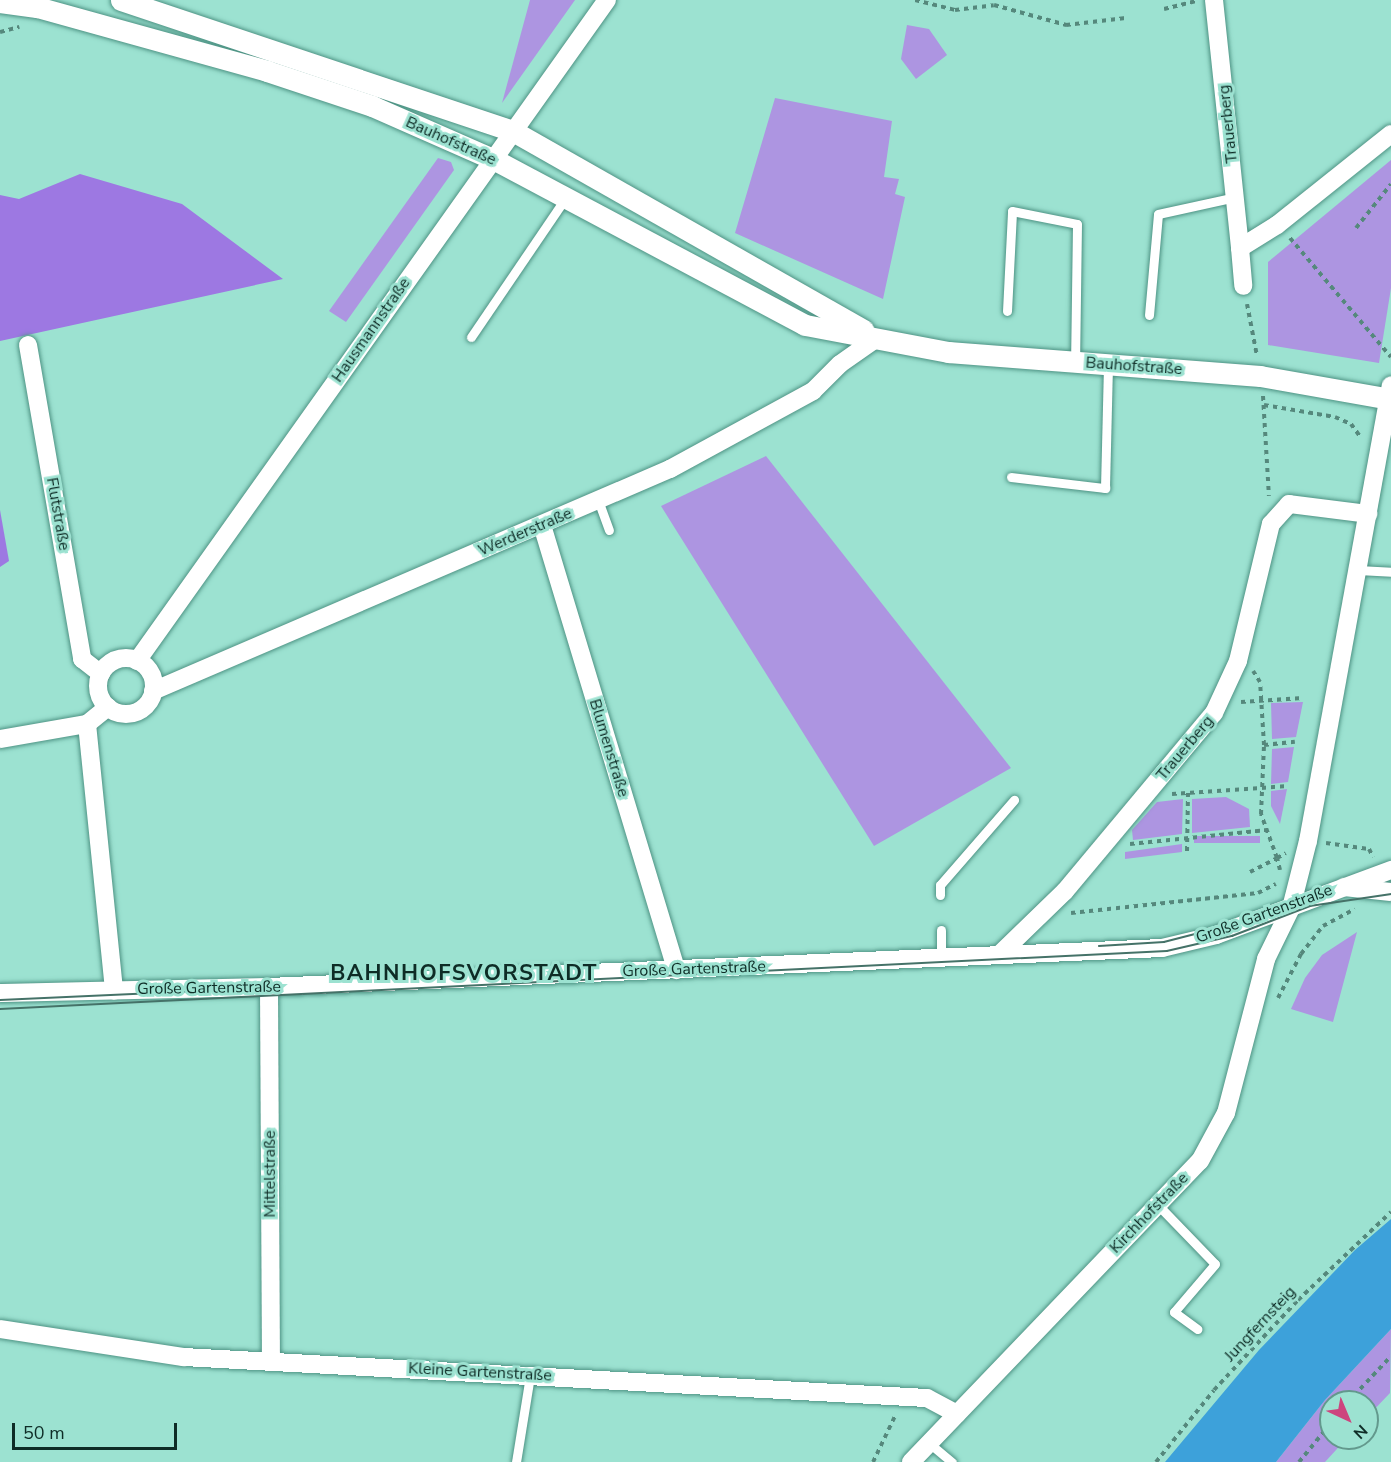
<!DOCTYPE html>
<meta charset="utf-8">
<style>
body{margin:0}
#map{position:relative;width:1391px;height:1462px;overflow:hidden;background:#9ce2d1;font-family:"Nunito Sans",sans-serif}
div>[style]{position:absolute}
.green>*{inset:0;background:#ad95e1;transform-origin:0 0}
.forest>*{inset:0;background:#9d78e2}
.water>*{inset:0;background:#3da1da}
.path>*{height:4px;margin-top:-2px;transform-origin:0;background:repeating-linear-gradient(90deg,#55887c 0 4.5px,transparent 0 9px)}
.roads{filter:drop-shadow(0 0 2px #4e9384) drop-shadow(0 0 2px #4e9384)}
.service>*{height:9px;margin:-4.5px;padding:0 4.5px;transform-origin:4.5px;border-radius:4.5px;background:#fff}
.minor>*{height:18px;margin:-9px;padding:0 9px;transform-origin:9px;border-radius:9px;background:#fff}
.minor>.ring{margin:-9px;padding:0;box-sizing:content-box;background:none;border:18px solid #fff;border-radius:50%}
.tertiary>*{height:21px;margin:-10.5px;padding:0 10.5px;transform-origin:10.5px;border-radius:10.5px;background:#fff}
.tram>*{height:1.5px;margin:-0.75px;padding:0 0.75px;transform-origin:0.75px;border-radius:0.75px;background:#457268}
span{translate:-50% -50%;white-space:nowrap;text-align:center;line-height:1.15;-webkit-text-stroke:6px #9ce2d1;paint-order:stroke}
.street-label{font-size:16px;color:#0e2c26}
.district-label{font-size:22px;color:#0e2c26;font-weight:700;letter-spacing:1.5px}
.north{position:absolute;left:1319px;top:1390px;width:60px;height:60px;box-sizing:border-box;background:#9ce2d1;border:2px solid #63998d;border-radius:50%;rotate:136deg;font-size:16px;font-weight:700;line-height:24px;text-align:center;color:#0e2c26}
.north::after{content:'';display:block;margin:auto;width:21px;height:27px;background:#cd447e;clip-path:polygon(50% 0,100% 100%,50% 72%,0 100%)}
.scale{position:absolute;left:12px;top:1423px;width:165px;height:27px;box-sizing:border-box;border:3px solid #0e2c26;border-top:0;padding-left:8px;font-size:18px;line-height:21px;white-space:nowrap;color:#0e2c26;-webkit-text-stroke:4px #9ce2d1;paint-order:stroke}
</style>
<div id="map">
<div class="green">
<div style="clip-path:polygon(530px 0,575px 0,502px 103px)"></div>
<div style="clip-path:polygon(907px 25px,929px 29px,947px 55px,916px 79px,901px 59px)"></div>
<div style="clip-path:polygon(775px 98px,892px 121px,884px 177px,899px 179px,895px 194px,905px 197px,883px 299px,735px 233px)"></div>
<div style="clip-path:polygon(438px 158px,451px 162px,454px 170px,346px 322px,329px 311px)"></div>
<div style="clip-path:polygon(1391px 160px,1391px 288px,1379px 363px,1268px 345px,1268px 262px)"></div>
<div style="clip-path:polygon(766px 456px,1011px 768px,874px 846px,661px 506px)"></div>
<div style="clip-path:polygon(1303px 702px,1296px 737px,1272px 739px,1271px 703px)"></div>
<div style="clip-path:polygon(1294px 747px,1288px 782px,1271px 784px,1272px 749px)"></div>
<div style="clip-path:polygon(1287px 789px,1280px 824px,1271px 806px,1271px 791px)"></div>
<div style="clip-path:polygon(1226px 797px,1249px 809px,1250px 827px,1192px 833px,1192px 799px)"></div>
<div style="clip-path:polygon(1183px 799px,1182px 834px,1133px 840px,1132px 830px,1157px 802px)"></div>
<div style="left:1260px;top:836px;width:7px;height:66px;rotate:90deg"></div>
<div style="clip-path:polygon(1182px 844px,1182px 852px,1125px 859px,1125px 852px)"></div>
<div style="clip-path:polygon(1357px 932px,1333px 1022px,1291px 1009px,1305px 978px,1322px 955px)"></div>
<div style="clip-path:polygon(1391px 1329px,1390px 1393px,1367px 1417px,1367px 1402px,1331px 1402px,1331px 1438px,1347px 1438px,1325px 1462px,1276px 1462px,1325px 1400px)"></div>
</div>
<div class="forest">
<div style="clip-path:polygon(80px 174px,182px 204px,283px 279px,0 341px,0 195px,19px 199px)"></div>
<div style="clip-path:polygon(0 510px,9px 561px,0 567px)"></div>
</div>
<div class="water">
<div style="clip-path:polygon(1391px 1219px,1391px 1329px,1325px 1400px,1276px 1462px,1165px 1462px,1259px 1350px,1355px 1250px)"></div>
</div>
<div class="path">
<div style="left:915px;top:0;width:41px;rotate:14deg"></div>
<div style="left:955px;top:10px;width:39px;rotate:-7deg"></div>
<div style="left:994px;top:5px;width:75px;rotate:15.5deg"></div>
<div style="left:1066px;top:25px;width:60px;rotate:-6.7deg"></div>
<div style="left:1164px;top:9px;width:33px;rotate:-14deg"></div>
<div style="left:0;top:32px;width:20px;rotate:-15deg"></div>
<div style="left:1356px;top:228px;width:56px;rotate:-51.5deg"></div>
<div style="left:1290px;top:238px;width:156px;rotate:49.7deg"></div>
<div style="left:1247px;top:304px;width:53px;rotate:79.1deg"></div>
<div style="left:1263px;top:396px;width:100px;rotate:86.6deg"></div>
<div style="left:1264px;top:405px;width:72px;rotate:9.6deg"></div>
<div style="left:1335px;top:417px;width:17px;rotate:24deg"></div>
<div style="left:1351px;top:424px;width:17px;rotate:54deg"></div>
<div style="left:1241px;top:702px;width:62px;rotate:-3.7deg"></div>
<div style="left:1264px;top:745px;width:31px;rotate:-6deg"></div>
<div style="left:1172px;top:794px;width:116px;rotate:-3.9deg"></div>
<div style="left:1326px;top:843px;width:43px;rotate:7.9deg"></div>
<div style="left:1369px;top:849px;width:9px;rotate:63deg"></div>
<div style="left:1130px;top:844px;width:138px;rotate:-5.8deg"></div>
<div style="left:1187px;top:851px;width:58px;rotate:-89deg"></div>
<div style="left:1280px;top:870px;width:12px;rotate:-104deg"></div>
<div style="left:1277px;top:858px;width:10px;rotate:-29deg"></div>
<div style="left:1250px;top:872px;width:30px;rotate:-27deg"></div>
<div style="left:1277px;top:858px;width:47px;rotate:-110deg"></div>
<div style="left:1261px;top:814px;width:69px;rotate:-87.5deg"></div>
<div style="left:1264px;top:745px;width:63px;rotate:-93.6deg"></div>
<div style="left:1260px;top:682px;width:13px;rotate:-122deg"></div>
<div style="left:1071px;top:913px;width:188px;rotate:-6.1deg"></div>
<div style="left:1258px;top:893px;width:20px;rotate:-27deg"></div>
<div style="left:1278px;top:998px;width:50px;rotate:-62.4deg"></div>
<div style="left:1301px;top:954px;width:36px;rotate:-52deg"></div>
<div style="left:1323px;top:926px;width:36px;rotate:-28deg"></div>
<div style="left:1348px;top:1402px;width:63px;rotate:-46.9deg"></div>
<div style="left:873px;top:1462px;width:51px;rotate:-64.4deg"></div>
<div style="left:1156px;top:1462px;width:92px;rotate:-51.1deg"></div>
<div style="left:1214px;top:1390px;width:123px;rotate:-47deg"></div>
<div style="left:1298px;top:1300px;width:128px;rotate:-43.4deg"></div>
<div style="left:1299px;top:1462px;width:50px;rotate:-50.6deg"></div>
</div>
<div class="roads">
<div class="service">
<div style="left:1007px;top:311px;width:100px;rotate:-87.1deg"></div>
<div style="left:1012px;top:211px;width:66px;rotate:11.3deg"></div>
<div style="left:1077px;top:224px;width:138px;rotate:90.8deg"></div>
<div style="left:1149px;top:315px;width:101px;rotate:-84.9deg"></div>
<div style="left:1158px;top:214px;width:80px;rotate:-12.3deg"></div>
<div style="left:471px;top:337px;width:169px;rotate:-55.8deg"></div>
<div style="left:1011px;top:477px;width:95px;rotate:6.7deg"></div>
<div style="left:1105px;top:488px;width:123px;rotate:-88.6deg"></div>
<div style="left:598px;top:500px;width:32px;rotate:70deg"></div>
<div style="left:1358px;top:570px;width:33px;rotate:3deg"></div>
<div style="left:940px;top:895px;width:10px;rotate:-90deg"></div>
<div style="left:940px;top:885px;width:113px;rotate:-49deg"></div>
<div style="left:941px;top:958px;width:28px;rotate:-90deg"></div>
<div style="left:1157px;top:1204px;width:83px;rotate:46deg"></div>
<div style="left:1215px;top:1264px;width:63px;rotate:130.5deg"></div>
<div style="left:1174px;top:1312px;width:29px;rotate:36deg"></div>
<div style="left:929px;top:1443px;width:30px;rotate:40deg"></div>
<div style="left:516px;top:1462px;width:87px;rotate:-80.8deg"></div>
</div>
<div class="minor">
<div style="left:1214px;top:0;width:249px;rotate:84deg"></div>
<div style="left:1240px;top:248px;width:44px;rotate:-31.9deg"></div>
<div style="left:1277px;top:225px;width:146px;rotate:-38.6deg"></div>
<div style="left:1240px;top:248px;width:38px;rotate:85deg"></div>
<div style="left:28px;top:345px;width:319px;rotate:80.2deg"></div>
<div style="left:82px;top:659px;width:24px;rotate:38deg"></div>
<div style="left:542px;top:525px;width:465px;rotate:73.2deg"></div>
<div class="ring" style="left:98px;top:658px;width:38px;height:38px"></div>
<div style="left:137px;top:661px;width:811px;rotate:-54.59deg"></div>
<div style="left:153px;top:691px;width:563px;rotate:-23.24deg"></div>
<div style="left:670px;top:469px;width:163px;rotate:-28.6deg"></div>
<div style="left:813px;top:391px;width:38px;rotate:-45deg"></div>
<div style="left:840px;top:364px;width:45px;rotate:-35.1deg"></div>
<div style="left:108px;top:707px;width:27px;rotate:141deg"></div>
<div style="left:87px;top:724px;width:268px;rotate:84.2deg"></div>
<div style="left:0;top:739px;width:88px;rotate:-9.8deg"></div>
<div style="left:1344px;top:887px;width:47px;rotate:6.1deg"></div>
<div style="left:999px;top:955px;width:92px;rotate:-44.1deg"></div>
<div style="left:1065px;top:891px;width:232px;rotate:-50.1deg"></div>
<div style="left:1214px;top:713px;width:57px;rotate:-65.2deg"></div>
<div style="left:1238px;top:661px;width:141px;rotate:-76.5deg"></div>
<div style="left:1271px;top:524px;width:27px;rotate:-48deg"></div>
<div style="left:1289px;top:504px;width:80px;rotate:7.2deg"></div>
<div style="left:269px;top:987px;width:373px;rotate:89.7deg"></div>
<div style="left:0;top:993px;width:269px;rotate:-1.3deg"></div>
<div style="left:269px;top:987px;width:894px;rotate:-2.5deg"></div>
<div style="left:1162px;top:948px;width:56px;rotate:-13.5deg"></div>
<div style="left:1216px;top:935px;width:187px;rotate:-20.4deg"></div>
<div style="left:0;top:1329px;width:186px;rotate:8.7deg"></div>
<div style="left:184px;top:1357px;width:744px;rotate:3.16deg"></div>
<div style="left:927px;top:1398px;width:34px;rotate:28deg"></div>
<div style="left:911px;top:1462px;width:417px;rotate:-46.2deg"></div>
<div style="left:1200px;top:1161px;width:55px;rotate:-61.6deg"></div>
<div style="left:1226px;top:1113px;width:159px;rotate:-75.4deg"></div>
<div style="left:1266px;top:959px;width:57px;rotate:-63.9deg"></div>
<div style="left:1291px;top:908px;width:69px;rotate:-75.8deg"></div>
<div style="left:1308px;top:841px;width:463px;rotate:-79.7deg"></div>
</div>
<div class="tertiary">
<div style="left:121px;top:0;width:413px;rotate:18.5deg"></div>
<div style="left:513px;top:131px;width:403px;rotate:29.6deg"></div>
<div style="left:0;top:2px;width:37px;rotate:8deg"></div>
<div style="left:37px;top:7px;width:239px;rotate:15.5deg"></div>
<div style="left:267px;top:71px;width:111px;rotate:18.4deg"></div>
<div style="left:372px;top:106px;width:132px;rotate:23.7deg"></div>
<div style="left:493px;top:159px;width:353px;rotate:28deg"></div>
<div style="left:805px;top:325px;width:146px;rotate:10.7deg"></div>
<div style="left:948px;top:352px;width:313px;rotate:4.4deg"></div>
<div style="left:1260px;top:376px;width:133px;rotate:10deg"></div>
</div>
</div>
<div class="tram">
<div style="left:1099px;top:946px;width:65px;rotate:-3.5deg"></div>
<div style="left:1164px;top:942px;width:85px;rotate:-14.4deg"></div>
<div style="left:0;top:1000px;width:260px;rotate:-2.6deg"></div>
<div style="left:0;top:1009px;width:1168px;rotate:-2.85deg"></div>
<div style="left:1167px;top:951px;width:67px;rotate:-13deg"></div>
<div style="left:1232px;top:936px;width:84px;rotate:-21deg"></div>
<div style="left:1310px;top:906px;width:82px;rotate:-8.4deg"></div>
</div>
<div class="street-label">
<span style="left:1228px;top:124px;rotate:-96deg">Trauerberg</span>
<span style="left:451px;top:141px;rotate:24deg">Bauhofstraße</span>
<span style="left:371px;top:330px;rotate:-55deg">Hausmannstraße</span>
<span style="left:1134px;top:366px;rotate:4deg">Bauhofstraße</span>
<span style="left:58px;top:514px;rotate:80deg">Flutstraße</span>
<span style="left:525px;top:532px;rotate:-23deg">Werderstraße</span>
<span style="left:609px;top:748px;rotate:73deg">Blumenstraße</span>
<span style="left:1185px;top:748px;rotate:-50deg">Trauerberg</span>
<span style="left:1264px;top:914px;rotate:-20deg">Große Gartenstraße</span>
<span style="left:694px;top:969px;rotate:-2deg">Große Gartenstraße</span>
<span style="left:209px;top:988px;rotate:-1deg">Große Gartenstraße</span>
<span style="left:270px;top:1174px;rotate:-90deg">Mittelstraße</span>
<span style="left:1149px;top:1213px;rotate:-46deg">Kirchhofstraße</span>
<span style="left:1260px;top:1324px;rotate:-47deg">Jungfernsteig</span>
<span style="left:480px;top:1372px;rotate:3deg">Kleine Gartenstraße</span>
</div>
<div class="district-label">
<span style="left:464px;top:974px">BAHNHOFSVORSTADT</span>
</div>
<div class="north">N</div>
<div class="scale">50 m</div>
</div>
